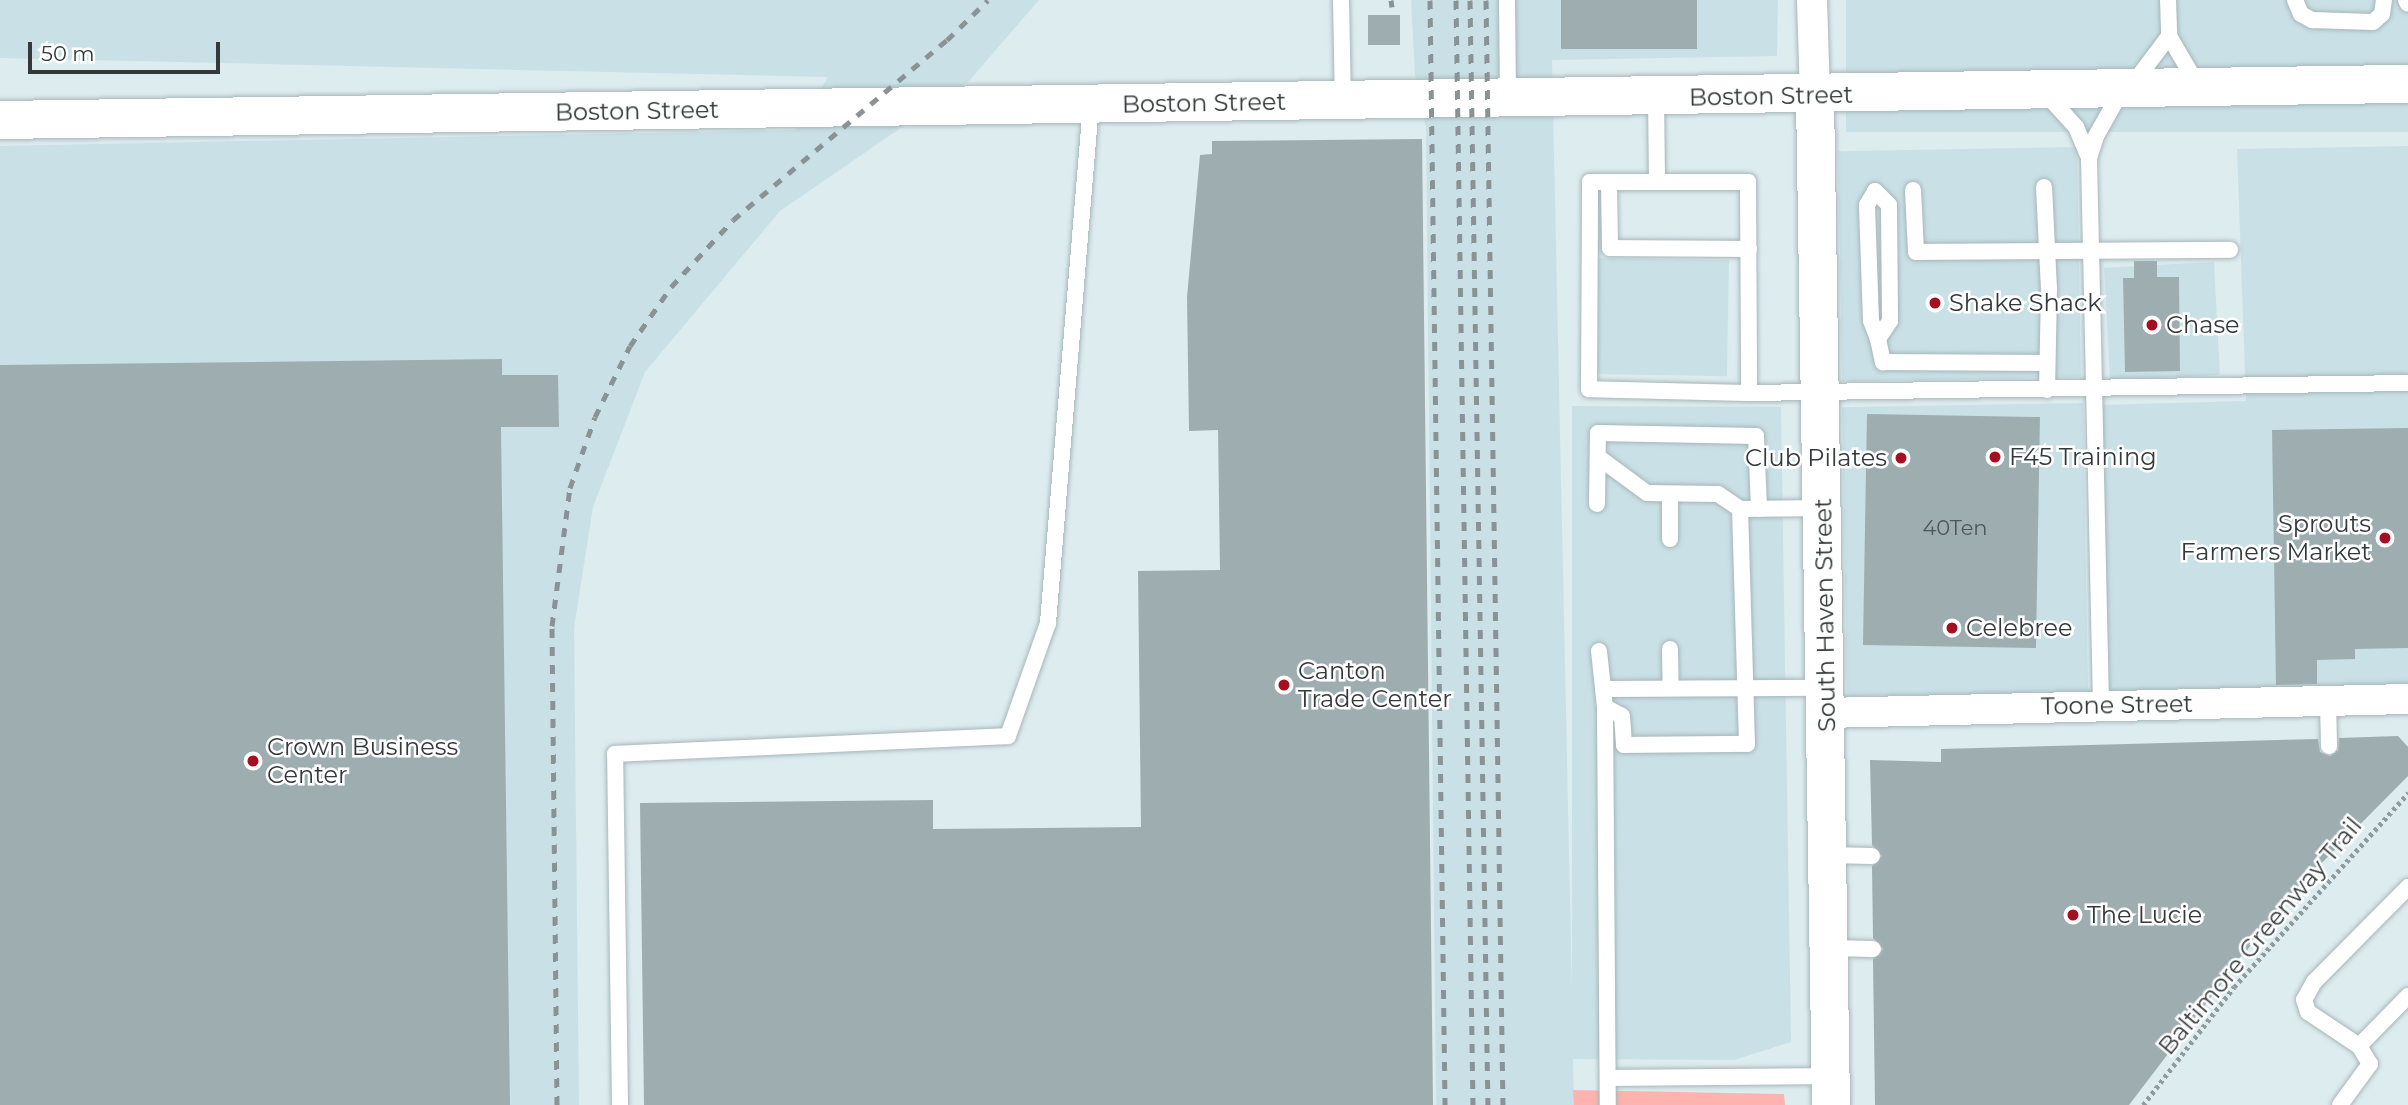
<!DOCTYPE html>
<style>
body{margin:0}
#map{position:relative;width:2408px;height:1105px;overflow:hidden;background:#ddecef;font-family:Montserrat,sans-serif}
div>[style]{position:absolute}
.built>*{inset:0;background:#c9e1e6;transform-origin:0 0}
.green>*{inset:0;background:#feb3ae}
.building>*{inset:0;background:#9eadb0;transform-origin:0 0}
.path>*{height:4.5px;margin-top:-2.25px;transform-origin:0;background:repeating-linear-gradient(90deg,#919b9e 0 3.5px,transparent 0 7px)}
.roads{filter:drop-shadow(0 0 2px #a7b6b9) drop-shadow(0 0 2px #a7b6b9)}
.service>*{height:16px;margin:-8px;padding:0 8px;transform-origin:8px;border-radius:8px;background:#fff}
.minor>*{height:30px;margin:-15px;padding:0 15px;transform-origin:15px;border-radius:15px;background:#fff}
.tertiary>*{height:38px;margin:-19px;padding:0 19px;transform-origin:19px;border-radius:19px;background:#fff}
.secondary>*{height:38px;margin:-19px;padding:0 19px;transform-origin:19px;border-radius:19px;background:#fff}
.rail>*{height:5px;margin-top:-2.5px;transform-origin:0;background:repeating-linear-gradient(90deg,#899395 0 9px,transparent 0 18px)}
.dots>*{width:19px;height:19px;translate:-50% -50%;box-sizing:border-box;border:4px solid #fff;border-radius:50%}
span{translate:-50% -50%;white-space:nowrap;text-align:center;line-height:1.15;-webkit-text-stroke:5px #fff;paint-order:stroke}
.number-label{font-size:21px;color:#4e5758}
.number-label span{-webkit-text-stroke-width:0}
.street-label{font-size:24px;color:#343a3b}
.poi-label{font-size:24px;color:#343a3b}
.left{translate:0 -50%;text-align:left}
.right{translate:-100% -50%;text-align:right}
.scale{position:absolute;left:28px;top:42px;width:192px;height:32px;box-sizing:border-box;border:4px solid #343a3b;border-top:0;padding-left:9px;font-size:21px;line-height:24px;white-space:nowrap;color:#343a3b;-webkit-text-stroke:5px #fff;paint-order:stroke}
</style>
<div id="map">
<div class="built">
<div style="clip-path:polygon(0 0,1039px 0,969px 81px,780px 211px,645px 372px,593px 507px,574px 628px,579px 1105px,0 1105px,0 146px,796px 130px,828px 77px,0 58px)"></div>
<div style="clip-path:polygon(1411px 0,1778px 0,1777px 56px,1552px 60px,1572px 990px,1572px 406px,1781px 407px,1791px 1042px,1734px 1060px,1573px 1059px,1574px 1105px,1436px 1105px,1426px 128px,1415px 75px)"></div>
<div style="left:1846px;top:0;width:562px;height:132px"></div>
<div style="clip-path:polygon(2408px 146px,2408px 686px,2099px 693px,2098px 405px,2246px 401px,2237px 149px)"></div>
<div style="left:2077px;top:147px;width:230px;height:239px;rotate:89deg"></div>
<div style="left:1597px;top:258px;width:132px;height:116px;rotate:1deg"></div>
<div style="left:2214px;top:262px;width:113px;height:110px;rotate:87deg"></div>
<div style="left:2083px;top:403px;width:289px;height:241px;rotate:89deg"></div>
</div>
<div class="green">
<div style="clip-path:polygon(1573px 1090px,1784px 1094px,1785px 1105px,1574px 1105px)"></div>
</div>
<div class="building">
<div style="left:1561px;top:0;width:136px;height:49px"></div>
<div style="left:1368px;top:15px;width:32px;height:30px"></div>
<div style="clip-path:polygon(1422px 139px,1433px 1105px,644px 1105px,640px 803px,933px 800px,933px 829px,1141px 827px,1138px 571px,1220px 570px,1218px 430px,1189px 431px,1187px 297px,1200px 155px,1212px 154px,1212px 141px)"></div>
<div style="clip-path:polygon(2134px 261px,2157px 261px,2157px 277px,2179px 277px,2180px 371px,2125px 372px,2123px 278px,2134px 278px)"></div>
<div style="clip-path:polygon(502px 359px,502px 375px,558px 375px,559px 427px,501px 427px,510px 1105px,0 1105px,0 365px)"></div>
<div style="left:1867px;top:414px;width:173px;height:231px;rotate:1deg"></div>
<div style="clip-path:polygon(2408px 428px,2408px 648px,2355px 649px,2355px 659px,2317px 660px,2317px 684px,2276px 685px,2272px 430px)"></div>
<div style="clip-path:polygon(2398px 736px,2408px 747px,2408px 776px,2286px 899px,2129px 1105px,1875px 1105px,1873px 959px,1883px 949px,1873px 938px,1872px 866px,1882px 856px,1872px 845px,1870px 760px,1941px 762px,1941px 749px,2318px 739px,2320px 752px,2330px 756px,2338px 750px,2339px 738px)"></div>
</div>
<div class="path">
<div style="left:2143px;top:1105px;width:149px;rotate:-52.4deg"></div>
<div style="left:2234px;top:987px;width:261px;rotate:-48.1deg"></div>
</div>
<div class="roads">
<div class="service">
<div style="left:1341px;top:0;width:101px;rotate:88.9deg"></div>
<div style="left:1507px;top:0;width:99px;rotate:89.4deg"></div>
<div style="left:2168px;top:0;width:36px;rotate:88deg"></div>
<div style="left:2169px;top:36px;width:56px;rotate:59.7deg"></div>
<div style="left:2295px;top:0;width:15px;rotate:67deg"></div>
<div style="left:2301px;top:14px;width:13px;rotate:29deg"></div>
<div style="left:2312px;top:20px;width:61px;rotate:1.9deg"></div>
<div style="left:2373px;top:22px;width:12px;rotate:-42deg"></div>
<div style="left:2382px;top:14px;width:14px;rotate:-82deg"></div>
<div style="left:2406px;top:0;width:4px;rotate:63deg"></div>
<div style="left:2133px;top:84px;width:60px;rotate:-53.1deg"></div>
<div style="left:2046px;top:94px;width:45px;rotate:47.7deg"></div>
<div style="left:2076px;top:127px;width:34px;rotate:67deg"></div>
<div style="left:1656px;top:98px;width:84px;rotate:89.3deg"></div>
<div style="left:1609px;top:183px;width:65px;rotate:89.1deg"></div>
<div style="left:1610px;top:248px;width:139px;rotate:0.4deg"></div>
<div style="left:2044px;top:187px;width:101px;rotate:87.2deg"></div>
<div style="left:2049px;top:288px;width:102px;rotate:91.1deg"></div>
<div style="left:1913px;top:190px;width:62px;rotate:87.2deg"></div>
<div style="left:1916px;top:252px;width:314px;rotate:-0.4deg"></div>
<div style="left:1878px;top:339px;width:19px;rotate:-111deg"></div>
<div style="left:1871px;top:321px;width:116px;rotate:-92deg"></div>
<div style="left:1867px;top:205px;width:16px;rotate:-60deg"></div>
<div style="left:1875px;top:191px;width:20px;rotate:45deg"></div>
<div style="left:1889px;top:205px;width:116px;rotate:89.5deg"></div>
<div style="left:1890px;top:321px;width:22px;rotate:124deg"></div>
<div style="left:1878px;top:339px;width:24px;rotate:78deg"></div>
<div style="left:1883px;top:362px;width:164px;rotate:0.3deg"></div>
<div style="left:1749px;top:393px;width:160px;rotate:-178.6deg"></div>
<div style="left:1589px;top:389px;width:207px;rotate:-89.7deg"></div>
<div style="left:1590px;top:182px;width:158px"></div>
<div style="left:1748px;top:182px;width:211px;rotate:89.7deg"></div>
<div style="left:1749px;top:393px;width:659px;rotate:-0.87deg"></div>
<div style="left:1598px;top:457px;width:61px;rotate:36.3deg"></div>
<div style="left:1647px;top:493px;width:71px;rotate:0.8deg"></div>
<div style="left:1718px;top:494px;width:27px;rotate:34deg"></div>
<div style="left:1740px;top:509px;width:84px;rotate:-0.7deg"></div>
<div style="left:1670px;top:494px;width:45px;rotate:90deg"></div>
<div style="left:1597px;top:504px;width:71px;rotate:-89.2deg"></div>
<div style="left:1598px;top:433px;width:158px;rotate:1.1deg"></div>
<div style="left:1756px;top:436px;width:73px;rotate:87.6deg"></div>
<div style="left:1670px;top:649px;width:39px;rotate:89deg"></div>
<div style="left:1599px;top:651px;width:56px;rotate:83.9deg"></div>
<div style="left:1605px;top:707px;width:398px;rotate:89.6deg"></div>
<div style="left:1603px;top:689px;width:222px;rotate:-0.3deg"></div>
<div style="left:2328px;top:701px;width:45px;rotate:88.7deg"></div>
<div style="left:2101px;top:704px;width:546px;rotate:-91.26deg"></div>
<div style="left:2089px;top:158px;width:23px;rotate:-72deg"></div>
<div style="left:2096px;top:136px;width:53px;rotate:-60.5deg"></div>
<div style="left:1605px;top:707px;width:19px;rotate:28deg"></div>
<div style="left:1622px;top:716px;width:29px;rotate:86deg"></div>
<div style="left:1624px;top:745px;width:123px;rotate:-0.5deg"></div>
<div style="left:1747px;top:744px;width:235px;rotate:-91.7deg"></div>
<div style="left:1828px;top:855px;width:44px;rotate:1.3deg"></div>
<div style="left:1829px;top:948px;width:44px;rotate:1.3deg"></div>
<div style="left:2359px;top:1046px;width:70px;rotate:-45.6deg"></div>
<div style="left:1608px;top:1078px;width:223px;rotate:-0.5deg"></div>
<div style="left:620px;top:1105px;width:351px;rotate:-90.8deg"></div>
<div style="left:615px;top:754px;width:393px;rotate:-2.6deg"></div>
<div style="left:1008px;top:736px;width:120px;rotate:-70.5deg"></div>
<div style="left:1048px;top:623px;width:521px;rotate:-85.26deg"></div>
<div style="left:2340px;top:1105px;width:51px;rotate:-53.8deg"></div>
<div style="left:2370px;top:1064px;width:21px;rotate:-121deg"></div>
<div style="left:2359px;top:1046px;width:61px;rotate:-146.3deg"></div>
<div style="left:2308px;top:1012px;width:13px;rotate:-108deg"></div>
<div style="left:2304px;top:1000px;width:21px;rotate:-61deg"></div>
<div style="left:2314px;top:982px;width:134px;rotate:-45.3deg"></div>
</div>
<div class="minor">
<div style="left:1812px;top:0;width:96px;rotate:88.2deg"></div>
<div style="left:1826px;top:713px;width:582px;rotate:-1.38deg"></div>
</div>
<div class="tertiary">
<div style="left:1815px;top:96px;width:1009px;rotate:89.09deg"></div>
</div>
<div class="secondary">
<div style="left:0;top:120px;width:2408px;rotate:-0.86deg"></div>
</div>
</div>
<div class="rail">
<div style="left:1391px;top:0;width:7px;rotate:82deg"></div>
<div style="left:1430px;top:0;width:1105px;rotate:89.22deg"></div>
<div style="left:1456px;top:0;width:1105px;rotate:89.12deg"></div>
<div style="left:1470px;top:0;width:1105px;rotate:89.07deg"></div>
<div style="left:1486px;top:0;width:1105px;rotate:89.12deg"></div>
<div style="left:557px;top:1105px;width:479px;rotate:-90.6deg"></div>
<div style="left:552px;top:626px;width:139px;rotate:-82.6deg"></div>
<div style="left:570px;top:488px;width:75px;rotate:-70.6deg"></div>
<div style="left:595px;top:417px;width:79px;rotate:-63.8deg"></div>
<div style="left:630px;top:346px;width:72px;rotate:-55.2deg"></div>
<div style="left:671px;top:287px;width:91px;rotate:-47.2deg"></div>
<div style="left:733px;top:220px;width:280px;rotate:-40.1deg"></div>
<div style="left:947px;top:40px;width:57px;rotate:-44.3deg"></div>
</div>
<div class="dots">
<div style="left:1935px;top:303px;background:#a60e22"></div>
<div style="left:2152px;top:325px;background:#a60e22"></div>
<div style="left:1995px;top:457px;background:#a60e22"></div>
<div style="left:1901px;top:458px;background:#a60e22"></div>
<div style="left:2385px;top:538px;background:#a60e22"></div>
<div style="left:1952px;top:628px;background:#a60e22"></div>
<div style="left:1284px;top:685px;background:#a60e22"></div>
<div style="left:253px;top:761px;background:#a60e22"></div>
<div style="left:2073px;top:915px;background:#a60e22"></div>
</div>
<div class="number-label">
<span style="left:1955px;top:528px">40Ten</span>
</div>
<div class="street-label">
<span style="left:1771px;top:96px;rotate:-1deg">Boston Street</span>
<span style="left:1204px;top:103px;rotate:-1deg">Boston Street</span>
<span style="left:637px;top:111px;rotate:-1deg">Boston Street</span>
<span style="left:1825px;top:615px;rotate:-91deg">South Haven Street</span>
<span style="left:2117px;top:705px;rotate:-1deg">Toone Street</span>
<span style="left:2260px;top:936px;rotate:-50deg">Baltimore Greenway Trail</span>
</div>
<div class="poi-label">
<span class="left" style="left:1949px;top:303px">Shake Shack</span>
<span class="left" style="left:2166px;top:325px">Chase</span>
<span class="left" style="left:2009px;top:457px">F45 Training</span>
<span class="right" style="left:1887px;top:458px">Club Pilates</span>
<span class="right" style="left:2371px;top:538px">Sprouts<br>Farmers Market</span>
<span class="left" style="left:1966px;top:628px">Celebree</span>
<span class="left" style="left:1298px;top:685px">Canton<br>Trade Center</span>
<span class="left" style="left:267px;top:761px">Crown Business<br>Center</span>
<span class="left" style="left:2087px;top:915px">The Lucie</span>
</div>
<div class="scale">50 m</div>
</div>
